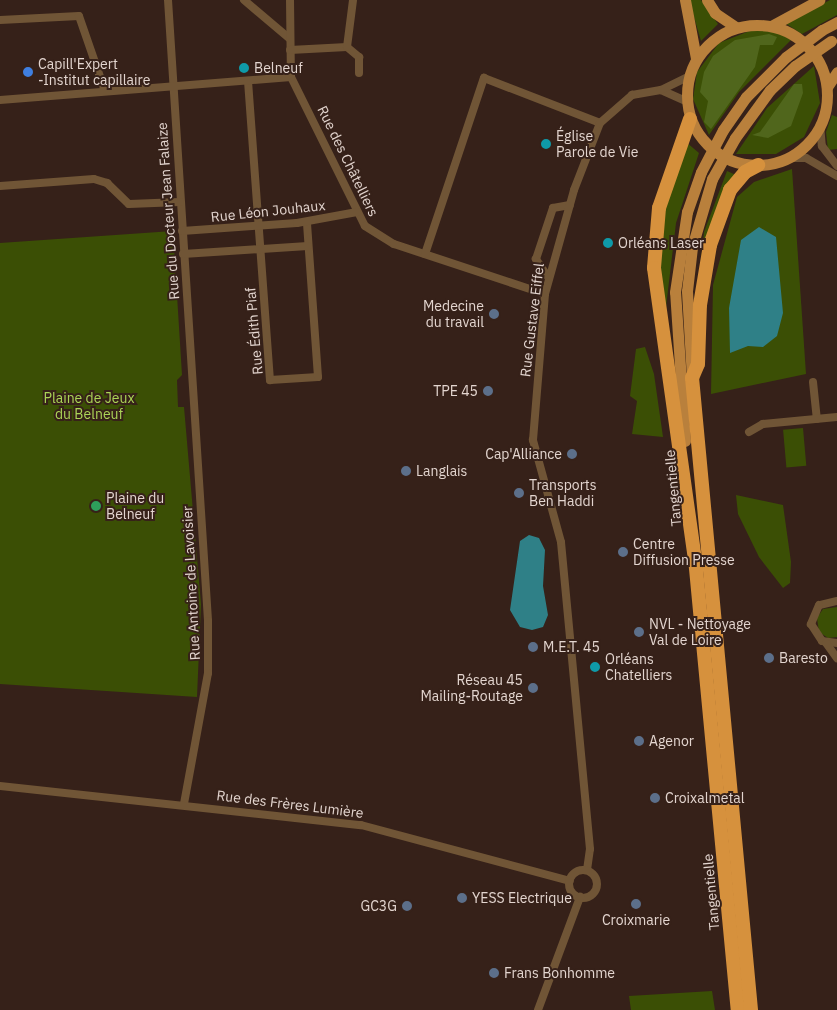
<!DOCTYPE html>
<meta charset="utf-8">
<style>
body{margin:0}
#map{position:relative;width:837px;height:1010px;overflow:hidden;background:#362119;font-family:"IBM Plex Sans",sans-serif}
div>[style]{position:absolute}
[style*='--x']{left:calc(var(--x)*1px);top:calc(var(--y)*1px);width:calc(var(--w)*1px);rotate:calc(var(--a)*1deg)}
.green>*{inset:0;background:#3b4f05;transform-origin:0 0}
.forest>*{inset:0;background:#50661c}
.water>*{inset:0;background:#2f8087}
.street>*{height:8px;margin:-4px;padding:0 4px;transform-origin:4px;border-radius:4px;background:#705536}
.street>.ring{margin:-4px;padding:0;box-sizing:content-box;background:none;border:8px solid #705536;border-radius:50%}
.primary>*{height:11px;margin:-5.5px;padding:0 5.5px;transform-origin:5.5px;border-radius:5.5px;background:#b9803c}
.primary>.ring{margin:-5.5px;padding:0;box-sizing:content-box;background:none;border:11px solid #b9803c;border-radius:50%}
.highway>*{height:14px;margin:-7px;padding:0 7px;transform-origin:7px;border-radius:7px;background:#d6913d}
.primary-bridge>*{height:11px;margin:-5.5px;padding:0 5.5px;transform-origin:5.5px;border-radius:5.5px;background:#b9803c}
.dots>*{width:14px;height:14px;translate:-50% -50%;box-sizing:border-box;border:2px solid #362119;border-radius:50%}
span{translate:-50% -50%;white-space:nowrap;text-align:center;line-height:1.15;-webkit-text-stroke:4px #362119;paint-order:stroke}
.poi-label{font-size:14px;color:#e3d5cf}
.left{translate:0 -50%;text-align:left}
.right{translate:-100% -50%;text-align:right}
.street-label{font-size:14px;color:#e3d5cf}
.park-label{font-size:14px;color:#abd457}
</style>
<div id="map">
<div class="green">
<div style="clip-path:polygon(689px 0,701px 0,718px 24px,701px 41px)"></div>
<div style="clip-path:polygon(830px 0,837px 0,837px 15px,802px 34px,785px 23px)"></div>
<div style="clip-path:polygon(752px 30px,777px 32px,791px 40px,739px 92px,709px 135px,693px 99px,697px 72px,719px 43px)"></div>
<div style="clip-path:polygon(814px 66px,820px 103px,804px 137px,776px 154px,736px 154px,767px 108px)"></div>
<div style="clip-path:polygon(832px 115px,837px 117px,837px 149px,828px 150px,826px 132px)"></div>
<div style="clip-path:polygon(686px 142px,699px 153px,676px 223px,666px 307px,661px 297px,659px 230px)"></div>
<div style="clip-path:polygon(792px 169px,806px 374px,711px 394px,713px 285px,737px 197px,754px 182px)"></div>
<div style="clip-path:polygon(727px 171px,736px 175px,696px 310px,704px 232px)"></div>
<div style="clip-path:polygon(173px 231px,182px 375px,177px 380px,178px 407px,184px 407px,201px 604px,197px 697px,0 684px,0 243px)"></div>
<div style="clip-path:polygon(645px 347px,654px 374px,663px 437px,632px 434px,637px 401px,630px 396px,636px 349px)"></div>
<div style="left:803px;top:428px;width:38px;height:20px;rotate:85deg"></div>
<div style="clip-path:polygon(736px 495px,783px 505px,791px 562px,790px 583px,783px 588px,759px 557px,738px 514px)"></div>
<div style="clip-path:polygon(837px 607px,837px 637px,828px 638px,819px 632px,817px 618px,823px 609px)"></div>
<div style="clip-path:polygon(712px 991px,715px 1010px,631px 1010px,629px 996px)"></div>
</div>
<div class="forest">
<div style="clip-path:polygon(769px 34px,777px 37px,773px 45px,760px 45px,755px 67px,711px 129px,704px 122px,708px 101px,700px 92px,704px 72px,713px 56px,735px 40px)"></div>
<div style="clip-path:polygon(794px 84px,802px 84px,803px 93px,791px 126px,768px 138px,752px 135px,760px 132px)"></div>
</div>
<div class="water">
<div style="clip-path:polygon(759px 227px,776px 237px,783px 313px,777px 336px,763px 347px,748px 346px,730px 353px,729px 308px,741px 240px)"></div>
<div style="clip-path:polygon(529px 535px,539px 538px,545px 550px,543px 586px,548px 615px,543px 627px,532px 630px,520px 627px,510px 610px,520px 541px)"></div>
</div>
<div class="street">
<div style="--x:168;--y:0;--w:622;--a:86.31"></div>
<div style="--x:208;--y:621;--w:52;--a:90"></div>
<div style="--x:208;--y:673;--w:133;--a:100.4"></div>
<div style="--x:244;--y:0;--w:60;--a:40.3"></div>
<div style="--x:290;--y:0;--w:77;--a:89.3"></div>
<div style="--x:291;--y:77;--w:166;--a:63.6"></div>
<div style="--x:365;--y:226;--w:34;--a:32"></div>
<div style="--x:394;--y:244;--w:159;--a:18.3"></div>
<div style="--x:0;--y:20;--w:79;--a:-2.9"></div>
<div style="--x:79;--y:16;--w:79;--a:70.9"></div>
<div style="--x:347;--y:47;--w:16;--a:40"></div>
<div style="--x:359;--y:57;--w:16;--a:90"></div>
<div style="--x:290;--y:50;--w:57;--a:-3"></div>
<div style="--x:347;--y:47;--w:47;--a:-82.7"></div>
<div style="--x:248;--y:81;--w:300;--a:85.8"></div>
<div style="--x:270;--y:380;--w:48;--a:-3.6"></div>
<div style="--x:318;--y:377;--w:155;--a:-94.1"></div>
<div style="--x:661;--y:90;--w:27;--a:24"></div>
<div style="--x:0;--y:100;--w:292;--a:-4.5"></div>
<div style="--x:820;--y:125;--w:21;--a:85"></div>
<div style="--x:822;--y:146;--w:25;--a:53"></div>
<div style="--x:788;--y:158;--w:18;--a:0"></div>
<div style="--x:806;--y:158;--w:36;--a:30"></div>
<div style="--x:0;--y:186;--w:94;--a:-4.3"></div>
<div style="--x:94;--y:179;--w:14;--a:17"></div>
<div style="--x:107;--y:183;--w:30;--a:44"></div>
<div style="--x:129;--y:204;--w:51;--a:-2.2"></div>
<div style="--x:182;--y:231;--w:115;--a:-4"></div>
<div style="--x:297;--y:223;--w:61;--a:-10.4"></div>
<div style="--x:183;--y:254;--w:125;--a:-3.7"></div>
<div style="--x:425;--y:254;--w:186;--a:-71.5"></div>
<div style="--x:484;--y:78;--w:124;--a:21.2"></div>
<div style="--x:548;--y:277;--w:22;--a:-124"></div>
<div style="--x:536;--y:259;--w:54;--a:-71.6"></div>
<div style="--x:553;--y:208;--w:17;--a:-10"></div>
<div style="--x:813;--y:382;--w:37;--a:84"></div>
<div style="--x:749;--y:432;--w:16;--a:-30"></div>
<div style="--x:763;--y:424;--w:74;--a:-5.4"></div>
<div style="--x:837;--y:601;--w:18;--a:167"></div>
<div style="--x:819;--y:605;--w:21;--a:113"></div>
<div style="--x:811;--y:624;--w:20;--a:57"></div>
<div style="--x:822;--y:641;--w:15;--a:8"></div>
<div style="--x:826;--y:643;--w:19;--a:54"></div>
<div style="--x:0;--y:786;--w:363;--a:6.2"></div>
<div style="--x:361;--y:825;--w:216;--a:15"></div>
<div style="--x:587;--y:870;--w:21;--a:-82"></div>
<div style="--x:590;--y:849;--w:308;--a:-95.4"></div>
<div style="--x:561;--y:542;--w:106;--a:-105.4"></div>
<div style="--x:533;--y:440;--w:146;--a:-85.3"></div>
<div style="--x:545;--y:294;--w:108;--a:-74.4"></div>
<div style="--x:574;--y:190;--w:72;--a:-68.8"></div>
<div style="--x:600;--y:123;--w:43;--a:-41.2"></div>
<div style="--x:632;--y:95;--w:29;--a:-10"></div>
<div style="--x:661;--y:90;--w:30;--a:-26"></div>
<div class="ring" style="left:569px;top:870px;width:20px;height:20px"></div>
<div style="--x:538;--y:1010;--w:121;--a:-69.6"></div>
</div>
<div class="primary">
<div style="--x:685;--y:0;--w:59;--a:79.3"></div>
<div style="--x:707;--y:0;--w:15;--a:58"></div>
<div style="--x:715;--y:13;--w:25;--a:34"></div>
<div class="ring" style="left:687px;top:25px;width:129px;height:129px"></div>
<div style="--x:771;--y:26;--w:55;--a:-28.4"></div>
<div style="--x:822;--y:30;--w:17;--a:-28"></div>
<div style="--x:827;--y:87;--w:18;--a:-56"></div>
<div style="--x:723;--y:130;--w:40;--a:-55.1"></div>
<div style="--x:746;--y:97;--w:57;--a:-45"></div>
<div style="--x:735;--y:138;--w:59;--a:-53.9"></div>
<div style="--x:770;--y:90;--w:35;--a:-44"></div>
<div style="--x:692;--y:378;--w:87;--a:-93.3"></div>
<div style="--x:687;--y:291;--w:44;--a:-83.5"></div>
<div style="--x:692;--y:247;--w:71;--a:-73.6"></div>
<div style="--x:685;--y:441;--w:149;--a:-93.8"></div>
<div style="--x:675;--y:292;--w:81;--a:-81.5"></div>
<div style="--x:687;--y:212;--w:42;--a:-70.7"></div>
</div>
<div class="highway">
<div style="--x:690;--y:119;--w:94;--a:109.2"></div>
<div style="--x:659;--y:208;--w:60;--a:94.8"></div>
<div style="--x:654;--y:268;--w:293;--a:82"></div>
<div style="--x:695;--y:558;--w:454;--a:84.6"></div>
<div style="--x:751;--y:1010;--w:635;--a:-95.33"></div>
<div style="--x:692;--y:378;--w:15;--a:-67"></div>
<div style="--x:698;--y:364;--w:59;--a:-88.1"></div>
<div style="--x:700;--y:305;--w:61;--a:-80.5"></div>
<div style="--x:710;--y:245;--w:59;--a:-70"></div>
<div style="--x:730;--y:190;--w:23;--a:-50"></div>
<div style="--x:745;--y:172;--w:15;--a:-28"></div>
</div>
<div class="primary-bridge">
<div style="--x:786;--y:57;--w:45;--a:-36.9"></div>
<div style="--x:795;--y:66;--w:44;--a:-34.8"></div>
<div style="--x:701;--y:172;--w:47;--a:-62.4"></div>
<div style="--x:712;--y:179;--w:47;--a:-60.7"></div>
</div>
<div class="dots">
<div style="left:244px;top:68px;background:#0f9aa8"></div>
<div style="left:28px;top:72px;background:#3f7fe0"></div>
<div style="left:546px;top:144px;background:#0f9aa8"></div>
<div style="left:608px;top:243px;background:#0f9aa8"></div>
<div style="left:494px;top:314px;background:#5c6f8a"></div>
<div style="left:488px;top:391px;background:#5c6f8a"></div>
<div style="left:572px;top:454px;background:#5c6f8a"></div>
<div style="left:406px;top:471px;background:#5c6f8a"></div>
<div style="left:519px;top:493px;background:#5c6f8a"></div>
<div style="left:96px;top:506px;background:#2e9e5b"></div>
<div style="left:623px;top:552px;background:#5c6f8a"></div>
<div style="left:639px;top:632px;background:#5c6f8a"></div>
<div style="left:533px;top:647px;background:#5c6f8a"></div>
<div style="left:769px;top:658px;background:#5c6f8a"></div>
<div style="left:595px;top:667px;background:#0f9aa8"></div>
<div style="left:533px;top:688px;background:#5c6f8a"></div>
<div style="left:639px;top:741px;background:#5c6f8a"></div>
<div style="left:655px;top:798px;background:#5c6f8a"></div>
<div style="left:462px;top:898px;background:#5c6f8a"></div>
<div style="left:636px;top:904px;background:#5c6f8a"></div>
<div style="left:407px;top:906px;background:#5c6f8a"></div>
<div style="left:494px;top:973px;background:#5c6f8a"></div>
</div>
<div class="poi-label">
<span class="left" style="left:38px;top:72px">Capill'Expert<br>-Institut capillaire</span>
<span class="left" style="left:254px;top:68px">Belneuf</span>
<span class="left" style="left:556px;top:144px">Église<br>Parole de Vie</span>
<span class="left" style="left:618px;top:243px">Orléans Laser</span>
<span class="right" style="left:484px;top:314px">Medecine<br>du travail</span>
<span class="right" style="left:478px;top:391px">TPE 45</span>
<span class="right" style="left:562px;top:454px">Cap'Alliance</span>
<span class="left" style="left:416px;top:471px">Langlais</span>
<span class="left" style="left:529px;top:493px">Transports<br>Ben Haddi</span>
<span class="left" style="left:106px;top:506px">Plaine du<br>Belneuf</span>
<span class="left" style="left:633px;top:552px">Centre<br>Diffusion Presse</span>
<span class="left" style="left:649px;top:632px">NVL - Nettoyage<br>Val de Loire</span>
<span class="left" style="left:543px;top:647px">M.E.T. 45</span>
<span class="left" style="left:779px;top:658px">Baresto</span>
<span class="left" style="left:605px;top:667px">Orléans<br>Chatelliers</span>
<span class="right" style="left:523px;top:688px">Réseau 45<br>Mailing-Routage</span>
<span class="left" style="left:649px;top:741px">Agenor</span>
<span class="left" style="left:665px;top:798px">Croixalmetal</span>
<span class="left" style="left:472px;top:898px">YESS Electrique</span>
<span class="right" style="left:397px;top:906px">GC3G</span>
<span style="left:636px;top:920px">Croixmarie</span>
<span class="left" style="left:504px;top:973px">Frans Bonhomme</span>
</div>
<div class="street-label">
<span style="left:348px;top:161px;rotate:64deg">Rue des Châtelliers</span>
<span style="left:168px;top:211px;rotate:-94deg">Rue du Docteur Jean Falaize</span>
<span style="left:268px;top:211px;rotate:-6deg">Rue Léon Jouhaux</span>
<span style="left:532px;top:320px;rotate:-83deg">Rue Gustave Eiffel</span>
<span style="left:254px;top:331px;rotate:-95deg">Rue Édith Piaf</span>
<span style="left:673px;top:488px;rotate:-95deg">Tangentielle</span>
<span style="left:191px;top:583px;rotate:-93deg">Rue Antoine de Lavoisier</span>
<span style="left:290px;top:804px;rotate:7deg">Rue des Frères Lumière</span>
<span style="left:711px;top:892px;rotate:-95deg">Tangentielle</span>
</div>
<div class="park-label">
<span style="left:89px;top:406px">Plaine de Jeux<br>du Belneuf</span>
</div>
</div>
